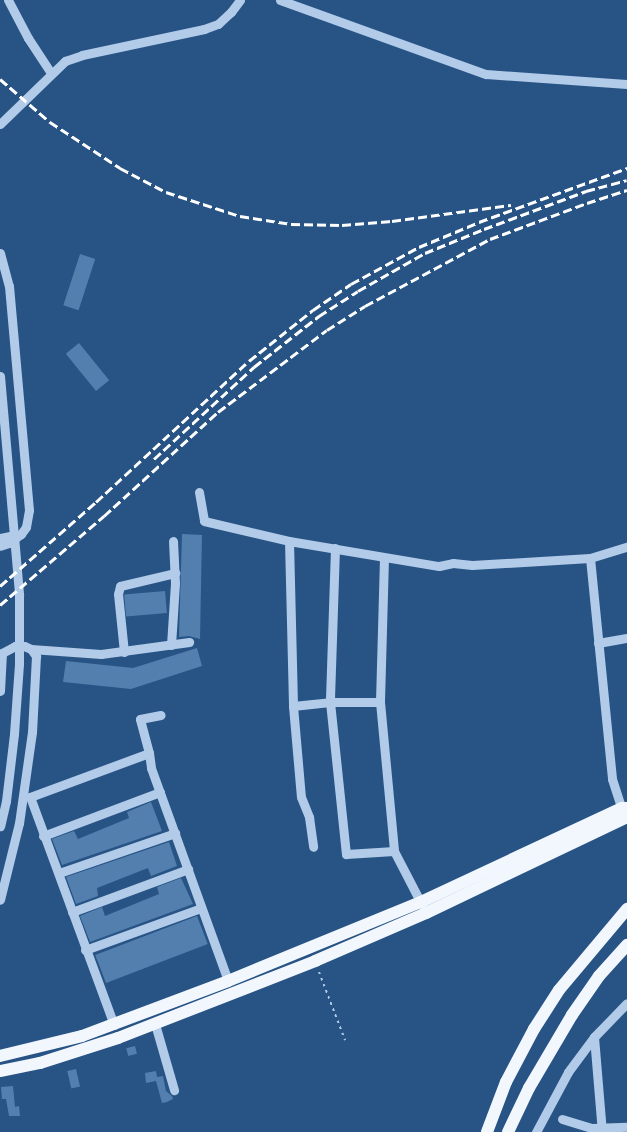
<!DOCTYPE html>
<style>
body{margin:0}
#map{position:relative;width:627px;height:1132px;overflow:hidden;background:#275385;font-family:"IBM Plex Sans",sans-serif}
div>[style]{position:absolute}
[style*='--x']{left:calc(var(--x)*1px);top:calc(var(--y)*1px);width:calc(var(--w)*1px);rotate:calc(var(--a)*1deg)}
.building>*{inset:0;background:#537fae;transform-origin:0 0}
.path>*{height:2px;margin-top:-1px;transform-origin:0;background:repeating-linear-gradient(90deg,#b1cbe8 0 2.5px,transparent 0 6.5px)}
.minor>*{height:9px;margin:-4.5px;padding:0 4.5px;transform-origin:4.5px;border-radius:4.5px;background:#b1cbe8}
.major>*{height:12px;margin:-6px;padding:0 6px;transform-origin:6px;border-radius:6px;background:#f2f7fe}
.rail>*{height:3px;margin-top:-1.5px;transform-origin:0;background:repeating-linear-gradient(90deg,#fff 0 9px,transparent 0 13px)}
span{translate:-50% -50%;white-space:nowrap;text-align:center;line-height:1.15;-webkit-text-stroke:4px #275385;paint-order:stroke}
</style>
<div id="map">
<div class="building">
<div style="left:80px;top:254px;width:16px;height:54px;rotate:18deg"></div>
<div style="left:79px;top:343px;width:48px;height:17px;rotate:51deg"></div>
<div style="clip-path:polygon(182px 534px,202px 535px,200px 639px,189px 636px,179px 637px)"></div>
<div style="left:165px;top:591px;width:22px;height:41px;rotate:85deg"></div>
<div style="clip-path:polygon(197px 648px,202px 666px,131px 689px,63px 682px,66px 661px,133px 668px)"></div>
<div style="clip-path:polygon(151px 802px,162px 831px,62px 865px,52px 839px,74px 831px,78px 839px,129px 818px,127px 812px)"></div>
<div style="clip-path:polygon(169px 842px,177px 866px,151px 876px,148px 868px,97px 888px,98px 896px,76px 904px,66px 877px)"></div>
<div style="clip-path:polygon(181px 878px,193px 904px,90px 942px,80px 916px,102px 907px,105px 916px,159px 894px,157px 887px)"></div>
<div style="left:197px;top:916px;width:30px;height:109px;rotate:69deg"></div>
<div style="left:135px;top:1046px;width:8px;height:9px;rotate:76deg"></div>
<div style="left:76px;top:1069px;width:18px;height:9px;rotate:77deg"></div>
<div style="clip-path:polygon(156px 1071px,157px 1077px,163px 1076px,166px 1091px,172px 1096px,173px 1099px,167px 1102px,162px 1103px,156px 1081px,146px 1083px,145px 1073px)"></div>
<div style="clip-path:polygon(13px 1086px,15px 1107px,19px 1106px,20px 1116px,9px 1116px,6px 1099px,2px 1099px,1px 1087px)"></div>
</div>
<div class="path">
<div style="--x:319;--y:972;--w:73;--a:69.1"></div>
</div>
<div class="minor">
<div style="--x:8;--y:0;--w:43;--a:62.2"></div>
<div style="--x:28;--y:38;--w:42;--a:56.7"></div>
<div style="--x:280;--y:0;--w:219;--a:19.8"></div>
<div style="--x:486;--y:74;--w:141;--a:4.1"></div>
<div style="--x:0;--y:124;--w:91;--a:-44.1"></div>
<div style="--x:65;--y:61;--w:18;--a:-19"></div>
<div style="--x:82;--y:55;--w:125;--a:-12"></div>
<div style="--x:204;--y:29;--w:15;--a:-20"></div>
<div style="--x:218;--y:24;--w:18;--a:-43"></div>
<div style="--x:231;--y:12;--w:15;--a:-53"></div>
<div style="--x:0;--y:253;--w:34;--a:75"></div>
<div style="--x:9;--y:286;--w:225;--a:84.9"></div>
<div style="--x:29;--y:510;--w:17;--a:100"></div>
<div style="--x:26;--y:527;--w:9;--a:126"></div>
<div style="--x:21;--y:534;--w:15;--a:143"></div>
<div style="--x:9;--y:543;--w:9;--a:162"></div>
<div style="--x:0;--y:376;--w:220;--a:85"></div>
<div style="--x:19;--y:595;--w:69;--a:90"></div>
<div style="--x:19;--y:664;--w:70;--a:94.1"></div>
<div style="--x:14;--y:734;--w:67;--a:96.8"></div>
<div style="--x:6;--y:801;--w:26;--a:103"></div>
<div style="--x:199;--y:492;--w:29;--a:80"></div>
<div style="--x:204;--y:521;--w:87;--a:13.2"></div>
<div style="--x:289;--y:541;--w:152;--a:9.5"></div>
<div style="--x:439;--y:566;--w:14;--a:-12"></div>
<div style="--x:453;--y:563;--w:19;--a:6"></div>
<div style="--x:472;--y:565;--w:118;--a:-3.4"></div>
<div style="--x:590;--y:558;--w:39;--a:-17"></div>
<div style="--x:0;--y:538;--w:14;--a:-12"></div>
<div style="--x:289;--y:541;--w:165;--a:88.6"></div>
<div style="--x:293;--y:706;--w:91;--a:85"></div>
<div style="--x:301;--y:797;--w:22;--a:68"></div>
<div style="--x:309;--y:817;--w:30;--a:82"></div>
<div style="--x:335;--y:548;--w:154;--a:91.9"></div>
<div style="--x:330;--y:702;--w:153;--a:84"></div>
<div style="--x:346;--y:854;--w:48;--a:-3.6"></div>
<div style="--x:384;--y:558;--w:144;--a:91.6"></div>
<div style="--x:380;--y:702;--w:150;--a:84.6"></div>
<div style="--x:394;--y:851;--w:61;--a:62.6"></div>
<div style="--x:590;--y:558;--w:222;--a:84.3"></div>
<div style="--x:612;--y:779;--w:35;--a:72"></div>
<div style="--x:598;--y:643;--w:29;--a:-10"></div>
<div style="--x:171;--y:645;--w:62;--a:-86.3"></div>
<div style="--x:175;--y:583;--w:42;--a:-92.7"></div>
<div style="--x:31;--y:649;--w:70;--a:4.1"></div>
<div style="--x:101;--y:654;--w:89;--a:-7.8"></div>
<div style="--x:124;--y:652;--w:58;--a:-95.9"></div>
<div style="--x:118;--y:594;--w:8;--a:-76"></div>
<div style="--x:120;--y:586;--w:57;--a:-13.3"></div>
<div style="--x:0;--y:691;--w:38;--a:-87"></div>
<div style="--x:2;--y:653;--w:15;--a:-28"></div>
<div style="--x:15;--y:646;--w:9;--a:0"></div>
<div style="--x:24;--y:646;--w:8;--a:23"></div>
<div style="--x:31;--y:649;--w:9;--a:54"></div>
<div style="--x:36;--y:656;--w:76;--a:93"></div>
<div style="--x:32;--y:732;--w:92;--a:98.1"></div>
<div style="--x:19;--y:823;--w:79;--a:103.9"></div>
<div style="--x:293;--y:706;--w:37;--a:-6"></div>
<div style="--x:330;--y:702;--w:50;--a:0"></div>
<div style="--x:149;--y:753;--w:35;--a:-105"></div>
<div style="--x:140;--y:719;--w:21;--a:-11"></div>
<div style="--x:43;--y:836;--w:125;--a:-20.6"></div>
<div style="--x:59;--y:873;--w:123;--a:-19"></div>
<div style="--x:72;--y:912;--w:124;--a:-20.3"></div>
<div style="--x:85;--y:950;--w:123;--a:-19.9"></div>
<div style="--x:155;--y:1024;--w:69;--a:73.9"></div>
<div style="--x:114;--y:1025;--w:243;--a:-110.2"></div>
<div style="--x:30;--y:797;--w:127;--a:-20.3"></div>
<div style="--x:149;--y:753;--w:15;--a:82"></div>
<div style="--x:151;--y:768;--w:226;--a:70.1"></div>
<div style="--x:594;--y:1037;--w:95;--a:85.2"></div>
<div style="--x:562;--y:1119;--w:31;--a:17"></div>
<div style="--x:592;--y:1128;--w:35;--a:-2"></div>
<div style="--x:536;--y:1132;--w:68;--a:-61.9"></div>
<div style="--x:568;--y:1072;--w:44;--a:-53.4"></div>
<div style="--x:594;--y:1037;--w:47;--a:-45.9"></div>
</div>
<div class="major">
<div style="--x:0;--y:1056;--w:84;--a:-13.7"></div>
<div style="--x:82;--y:1036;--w:156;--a:-20.6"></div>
<div style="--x:228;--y:981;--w:209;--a:-22.3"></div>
<div style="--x:421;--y:902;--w:222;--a:-25.1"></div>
<div style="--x:622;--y:808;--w:5;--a:0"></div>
<div style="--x:0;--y:1071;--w:41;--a:-11.3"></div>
<div style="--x:40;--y:1063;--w:82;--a:-17.8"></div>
<div style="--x:118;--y:1038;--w:212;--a:-21.3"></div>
<div style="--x:315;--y:961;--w:121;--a:-23.4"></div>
<div style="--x:426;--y:913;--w:223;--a:-25.5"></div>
<div style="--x:487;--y:1132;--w:53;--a:-69.2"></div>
<div style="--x:506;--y:1082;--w:60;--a:-62.2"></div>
<div style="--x:534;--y:1029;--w:46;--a:-57.3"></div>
<div style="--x:559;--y:990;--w:106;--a:-50"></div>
<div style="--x:508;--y:1132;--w:49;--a:-64.5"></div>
<div style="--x:529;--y:1088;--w:85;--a:-59.5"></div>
<div style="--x:572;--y:1015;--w:47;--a:-55.3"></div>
<div style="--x:599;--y:976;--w:42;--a:-47.9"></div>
</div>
<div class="rail">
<div style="--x:0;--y:79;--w:66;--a:40.7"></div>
<div style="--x:50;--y:122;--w:84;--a:33.3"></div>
<div style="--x:120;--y:168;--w:52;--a:27.6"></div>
<div style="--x:166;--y:192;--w:78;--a:18"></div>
<div style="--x:240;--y:216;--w:52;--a:8.9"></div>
<div style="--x:291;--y:224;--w:51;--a:1.1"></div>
<div style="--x:342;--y:225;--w:50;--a:-4.6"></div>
<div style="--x:392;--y:221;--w:120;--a:-7.7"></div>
<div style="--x:154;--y:459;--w:136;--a:-42.6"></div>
<div style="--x:254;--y:367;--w:83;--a:-38.1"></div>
<div style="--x:319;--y:316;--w:46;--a:-32.7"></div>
<div style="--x:358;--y:291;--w:77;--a:-29.6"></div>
<div style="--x:425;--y:253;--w:64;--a:-22.1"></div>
<div style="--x:484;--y:229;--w:109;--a:-20.4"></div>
<div style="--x:586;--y:191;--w:42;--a:-15"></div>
<div style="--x:0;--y:586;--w:128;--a:-41.2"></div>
<div style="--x:96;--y:502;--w:208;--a:-42.7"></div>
<div style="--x:249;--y:361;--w:82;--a:-38.6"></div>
<div style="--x:313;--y:310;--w:46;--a:-34.4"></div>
<div style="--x:351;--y:284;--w:77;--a:-28.6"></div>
<div style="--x:419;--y:247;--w:65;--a:-22.6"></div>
<div style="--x:479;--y:222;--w:158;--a:-20"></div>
<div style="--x:0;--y:605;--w:137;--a:-40.6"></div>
<div style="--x:104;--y:516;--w:154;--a:-42.4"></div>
<div style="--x:218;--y:412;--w:136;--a:-37"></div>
<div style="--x:327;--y:330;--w:45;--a:-32.3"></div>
<div style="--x:365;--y:306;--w:142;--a:-28.2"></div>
<div style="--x:490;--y:239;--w:103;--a:-20.4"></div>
<div style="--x:587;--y:203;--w:42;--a:-18"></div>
</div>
</div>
